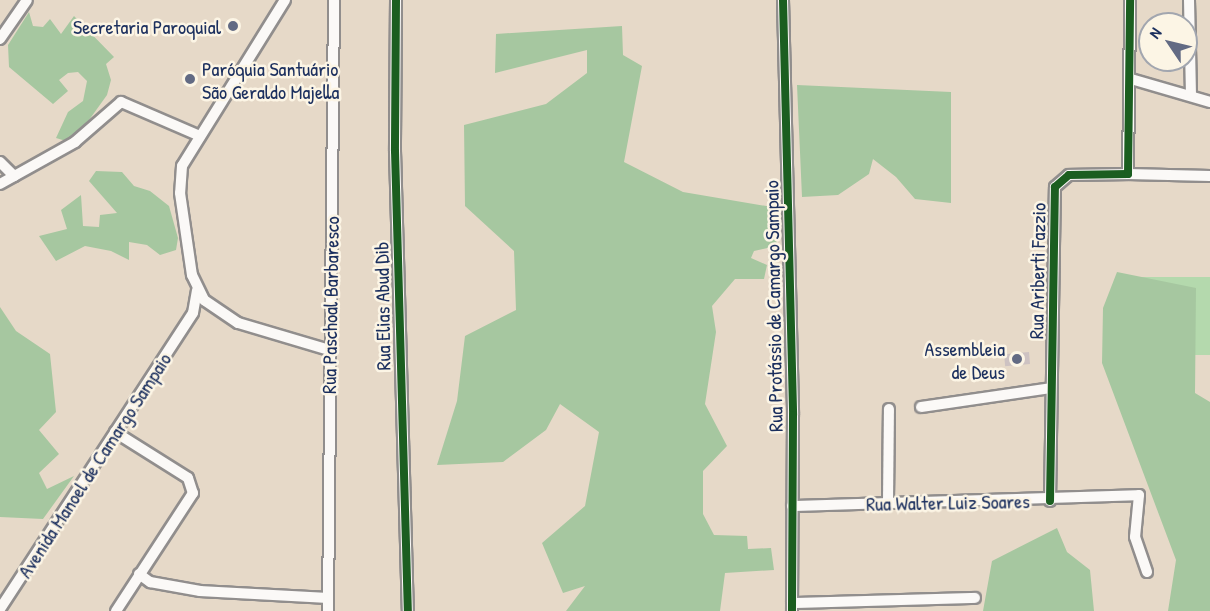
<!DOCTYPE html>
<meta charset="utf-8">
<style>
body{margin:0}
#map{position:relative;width:1210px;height:611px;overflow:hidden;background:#e6d9c8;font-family:"Patrick Hand",sans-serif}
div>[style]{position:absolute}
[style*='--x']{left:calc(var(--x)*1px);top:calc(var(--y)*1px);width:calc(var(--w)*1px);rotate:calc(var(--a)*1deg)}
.green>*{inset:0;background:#b4d9ad;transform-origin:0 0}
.forest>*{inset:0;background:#a6c7a0}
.building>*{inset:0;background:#cdc2c2;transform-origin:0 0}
.roads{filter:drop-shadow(2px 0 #918e8d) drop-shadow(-2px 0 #918e8d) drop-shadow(0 2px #918e8d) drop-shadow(0 -2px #918e8d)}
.minor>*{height:10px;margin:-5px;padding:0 5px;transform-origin:5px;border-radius:5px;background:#fbf9f7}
.cycleway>*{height:8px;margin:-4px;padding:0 4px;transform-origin:4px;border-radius:4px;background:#1b5e20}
.dots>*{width:16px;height:16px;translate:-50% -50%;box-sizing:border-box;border:3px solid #fcf5e5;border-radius:50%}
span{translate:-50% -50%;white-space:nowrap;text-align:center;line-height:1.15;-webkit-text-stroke:5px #fcf5e5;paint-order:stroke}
.poi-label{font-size:20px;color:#1b2f5e}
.right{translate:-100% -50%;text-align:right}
.left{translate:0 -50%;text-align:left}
.street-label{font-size:20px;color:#1b2f5e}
.north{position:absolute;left:1138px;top:12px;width:60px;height:60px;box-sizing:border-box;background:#fcf5e5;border:2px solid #a2a6af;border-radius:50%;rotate:305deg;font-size:16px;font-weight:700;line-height:24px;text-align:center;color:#1b2f5e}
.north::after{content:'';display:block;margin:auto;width:21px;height:27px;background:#626a83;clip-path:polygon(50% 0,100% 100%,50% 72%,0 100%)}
</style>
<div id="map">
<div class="green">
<div style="left:1140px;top:277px;width:70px;height:78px"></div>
</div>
<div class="forest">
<div style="clip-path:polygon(29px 12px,33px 26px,43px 27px,50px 19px,61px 34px,74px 16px,114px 57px,106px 64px,111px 80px,107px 95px,84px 127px,66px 141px,56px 138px,68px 112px,83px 101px,87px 81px,78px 72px,68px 73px,59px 80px,68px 91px,53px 104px,9px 67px,8px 45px)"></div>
<div style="clip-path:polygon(622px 26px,623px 55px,642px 66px,624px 162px,683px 192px,772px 207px,780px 224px,776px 246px,754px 251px,751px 258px,767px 265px,764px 279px,735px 279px,712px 306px,716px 332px,705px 404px,727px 446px,703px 471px,703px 514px,714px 535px,747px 536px,748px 549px,771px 548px,774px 570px,725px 573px,720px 611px,566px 611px,585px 586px,563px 593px,542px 543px,585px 506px,599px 432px,560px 404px,546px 430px,503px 462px,437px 465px,457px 401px,465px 336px,516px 310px,514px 251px,465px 206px,464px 125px,546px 104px,587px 73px,587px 50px,495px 73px,496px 34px)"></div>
<div style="clip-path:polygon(797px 85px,951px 92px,951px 203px,915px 199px,896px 177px,873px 159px,869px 174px,838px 195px,802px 197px)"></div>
<div style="clip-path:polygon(96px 171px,122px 172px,134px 186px,150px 191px,169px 206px,178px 238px,176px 250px,160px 255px,147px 245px,129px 242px,129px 260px,111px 251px,85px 246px,56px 261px,39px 236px,67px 229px,61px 210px,81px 195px,83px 226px,99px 227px,100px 215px,117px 213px,89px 181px)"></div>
<div style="clip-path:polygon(1117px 272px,1196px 288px,1195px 393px,1210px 402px,1210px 611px,1168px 611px,1176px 560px,1102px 363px,1103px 308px)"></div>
<div style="clip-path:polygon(0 307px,16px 331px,50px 354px,56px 412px,39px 430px,59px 454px,39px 473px,47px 489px,74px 476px,43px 519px,0 517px)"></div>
<div style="clip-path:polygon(1057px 528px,1067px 552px,1090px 570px,1094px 611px,983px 611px,992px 561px)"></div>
</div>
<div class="building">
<div style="left:1029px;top:352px;width:12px;height:25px;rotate:85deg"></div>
</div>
<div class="roads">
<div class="minor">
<div style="--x:285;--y:0;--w:195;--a:121.8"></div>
<div style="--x:182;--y:166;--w:27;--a:94"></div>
<div style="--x:180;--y:193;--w:83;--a:81.7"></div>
<div style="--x:192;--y:275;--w:28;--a:64"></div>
<div style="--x:204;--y:300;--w:41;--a:34.1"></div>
<div style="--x:238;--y:323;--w:95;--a:16.5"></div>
<div style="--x:396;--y:0;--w:151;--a:90.4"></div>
<div style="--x:395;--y:151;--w:460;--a:88.4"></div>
<div style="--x:783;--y:0;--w:415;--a:88.6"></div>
<div style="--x:793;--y:415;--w:196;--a:90.3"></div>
<div style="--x:1189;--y:0;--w:95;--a:88.8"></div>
<div style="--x:0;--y:39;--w:47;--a:-55.3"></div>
<div style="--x:1131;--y:79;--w:82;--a:16.2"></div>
<div style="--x:0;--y:162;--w:20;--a:45"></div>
<div style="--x:1128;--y:174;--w:82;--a:1.4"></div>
<div style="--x:0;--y:184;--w:86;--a:-29.2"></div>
<div style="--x:75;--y:142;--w:61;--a:-41"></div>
<div style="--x:121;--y:102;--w:86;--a:23.3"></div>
<div style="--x:921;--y:407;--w:131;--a:-8.3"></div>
<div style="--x:115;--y:432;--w:86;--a:32.2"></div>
<div style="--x:188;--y:478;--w:16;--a:72"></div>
<div style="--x:193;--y:493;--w:141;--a:123.1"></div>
<div style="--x:888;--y:501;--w:92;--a:-89.4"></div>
<div style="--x:1050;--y:501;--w:314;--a:-89.1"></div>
<div style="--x:1055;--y:187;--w:18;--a:-41"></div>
<div style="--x:1069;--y:175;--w:59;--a:-1"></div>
<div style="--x:1128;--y:174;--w:174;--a:-89.3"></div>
<div style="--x:792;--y:506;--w:347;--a:-1.8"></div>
<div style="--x:1139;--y:495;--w:42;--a:95.4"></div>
<div style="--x:1135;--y:537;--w:37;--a:71"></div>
<div style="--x:139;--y:574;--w:14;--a:36"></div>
<div style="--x:150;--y:582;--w:51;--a:10.2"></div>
<div style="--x:200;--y:591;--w:128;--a:3.1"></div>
<div style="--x:792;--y:603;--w:183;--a:-1.6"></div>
<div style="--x:0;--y:609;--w:353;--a:-56.9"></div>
<div style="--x:193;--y:313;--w:23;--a:-80"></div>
<div style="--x:328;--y:611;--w:611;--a:-89.44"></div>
</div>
</div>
<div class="cycleway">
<div style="--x:396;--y:0;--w:151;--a:90.4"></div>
<div style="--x:395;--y:151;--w:460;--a:88.4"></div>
<div style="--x:783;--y:0;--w:415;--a:88.6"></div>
<div style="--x:793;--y:415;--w:196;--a:90.3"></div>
<div style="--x:1050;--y:501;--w:314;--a:-89.1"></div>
<div style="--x:1055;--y:187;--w:18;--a:-41"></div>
<div style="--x:1069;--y:175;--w:59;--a:-1"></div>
<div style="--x:1128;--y:174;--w:174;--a:-89.3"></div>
</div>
<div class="dots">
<div style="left:233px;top:26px;background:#626a83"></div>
<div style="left:190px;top:79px;background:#626a83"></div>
<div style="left:1017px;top:359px;background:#626a83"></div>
</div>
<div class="poi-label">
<span class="right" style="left:221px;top:26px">Secretaria Paroquial</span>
<span class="left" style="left:202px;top:80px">Paróquia Santuário<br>São Geraldo Majella</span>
<span class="right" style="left:1005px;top:360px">Assembleia<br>de Deus</span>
</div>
<div class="street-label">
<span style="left:1037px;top:271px;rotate:-89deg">Rua Ariberti Fazzio</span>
<span style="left:330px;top:305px;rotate:-89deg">Rua Paschoal Barbaresco</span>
<span style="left:382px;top:306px;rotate:-91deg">Rua Elias Abud Dib</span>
<span style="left:773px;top:306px;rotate:-91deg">Rua Protássio de Camargo Sampaio</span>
<span style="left:94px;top:465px;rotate:-57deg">Avenida Manoel de Camargo Sampaio</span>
<span style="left:948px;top:502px;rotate:-1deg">Rua Walter Luiz Soares</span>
</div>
<div class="north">N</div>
</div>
